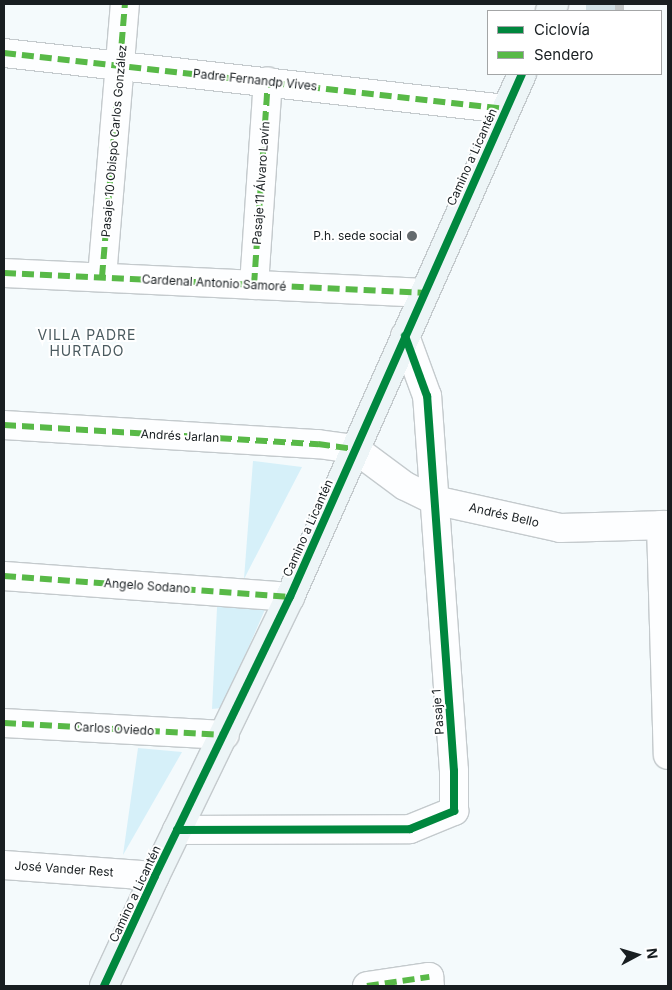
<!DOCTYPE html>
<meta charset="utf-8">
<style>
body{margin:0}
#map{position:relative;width:672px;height:990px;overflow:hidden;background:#f4fafc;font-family:Inter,sans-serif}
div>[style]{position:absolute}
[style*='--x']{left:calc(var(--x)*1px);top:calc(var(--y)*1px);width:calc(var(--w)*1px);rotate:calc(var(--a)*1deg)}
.green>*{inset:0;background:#d6f0f9}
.shadow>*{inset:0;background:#0003;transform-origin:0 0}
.building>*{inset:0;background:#d2e1e7;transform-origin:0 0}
.roads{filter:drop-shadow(1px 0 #c4cacd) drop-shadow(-1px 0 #c4cacd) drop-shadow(0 1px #c4cacd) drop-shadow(0 -1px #c4cacd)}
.street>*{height:28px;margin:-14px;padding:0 14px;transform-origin:14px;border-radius:14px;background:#fdfeff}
.secondary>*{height:28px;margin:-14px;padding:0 14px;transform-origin:14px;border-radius:14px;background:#edf5f7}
.quiet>*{height:6px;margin-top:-3px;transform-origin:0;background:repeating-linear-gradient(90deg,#58b947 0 12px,transparent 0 18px)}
.cycleway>*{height:8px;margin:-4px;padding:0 4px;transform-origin:4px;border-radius:4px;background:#00873e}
.dots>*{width:14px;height:14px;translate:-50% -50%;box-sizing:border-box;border:2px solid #fff;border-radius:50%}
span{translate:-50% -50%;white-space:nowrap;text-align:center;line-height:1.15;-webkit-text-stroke:4px #fff;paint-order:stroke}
.street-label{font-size:12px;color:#181e21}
.poi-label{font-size:12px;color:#181e21}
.right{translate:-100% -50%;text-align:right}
.neighbourhood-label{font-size:14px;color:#4b5b60;letter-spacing:1px}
.frame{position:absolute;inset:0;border:5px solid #181e21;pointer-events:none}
.legend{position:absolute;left:487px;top:10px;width:175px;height:65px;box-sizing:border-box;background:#fff;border:1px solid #a3a5a6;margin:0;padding:6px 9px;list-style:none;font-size:15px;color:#181e21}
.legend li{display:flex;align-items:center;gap:10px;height:25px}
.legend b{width:25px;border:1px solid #a3a5a6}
.north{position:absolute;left:612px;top:930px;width:50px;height:50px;-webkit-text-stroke:4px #fff;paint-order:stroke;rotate:84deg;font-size:14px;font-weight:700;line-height:20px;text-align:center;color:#181e21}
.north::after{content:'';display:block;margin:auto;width:18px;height:22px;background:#181e21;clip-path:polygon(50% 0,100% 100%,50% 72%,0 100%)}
</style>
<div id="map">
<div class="green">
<div style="clip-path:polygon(253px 461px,302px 467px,244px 579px)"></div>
<div style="clip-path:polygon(218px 588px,274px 589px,222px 708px,212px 709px)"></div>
<div style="clip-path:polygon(138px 748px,182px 752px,123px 855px)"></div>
</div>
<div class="shadow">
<div style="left:588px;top:4px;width:36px;height:8px"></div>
</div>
<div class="building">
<div style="left:586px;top:4px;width:29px;height:8px"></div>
</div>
<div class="roads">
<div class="street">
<div style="--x:4;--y:53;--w:505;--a:6.37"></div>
<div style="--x:4;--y:273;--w:419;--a:2.7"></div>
<div style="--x:102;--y:277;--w:274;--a:-85.2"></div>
<div style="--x:254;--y:285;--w:204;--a:-86.1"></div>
<div style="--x:4;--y:425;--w:315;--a:3.5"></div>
<div style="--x:318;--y:444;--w:37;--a:8"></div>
<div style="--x:355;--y:449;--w:62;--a:36.5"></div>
<div style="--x:405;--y:486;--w:32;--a:26"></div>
<div style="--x:434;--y:500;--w:129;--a:12.5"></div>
<div style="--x:560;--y:528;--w:108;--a:-1.6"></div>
<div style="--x:661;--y:525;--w:230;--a:88.3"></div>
<div style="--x:4;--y:576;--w:287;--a:4.2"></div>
<div style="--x:4;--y:723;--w:221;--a:3.1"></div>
<div style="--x:177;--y:830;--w:233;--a:-0.2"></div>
<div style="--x:410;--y:829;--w:48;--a:-22.2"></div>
<div style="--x:454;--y:811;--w:40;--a:-90"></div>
<div style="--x:454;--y:771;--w:376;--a:-94.1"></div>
<div style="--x:427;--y:396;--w:64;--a:-110.1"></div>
<div style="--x:4;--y:865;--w:151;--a:4.2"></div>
<div style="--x:367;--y:986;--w:63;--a:-8.3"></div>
<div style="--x:429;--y:977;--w:9;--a:84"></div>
</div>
<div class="secondary">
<div style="--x:550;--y:11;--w:8;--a:-60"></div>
<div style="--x:104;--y:986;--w:121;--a:-65.1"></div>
<div style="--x:155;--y:876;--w:310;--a:-64.2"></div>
<div style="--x:290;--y:597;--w:572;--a:-66.08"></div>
</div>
</div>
<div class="quiet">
<div style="--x:4;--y:53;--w:505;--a:6.37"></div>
<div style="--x:4;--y:273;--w:419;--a:2.7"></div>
<div style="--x:102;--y:277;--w:274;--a:-85.2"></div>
<div style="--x:254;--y:285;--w:204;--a:-86.1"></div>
<div style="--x:4;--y:425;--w:315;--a:3.5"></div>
<div style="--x:318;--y:444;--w:37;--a:8"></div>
<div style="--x:4;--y:576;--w:287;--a:4.2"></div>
<div style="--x:4;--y:723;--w:221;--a:3.1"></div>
<div style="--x:367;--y:986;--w:63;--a:-8.3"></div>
</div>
<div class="cycleway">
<div style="--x:177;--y:830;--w:233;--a:-0.2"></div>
<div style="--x:410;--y:829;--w:48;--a:-22.2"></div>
<div style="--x:454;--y:811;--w:40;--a:-90"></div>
<div style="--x:454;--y:771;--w:376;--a:-94.1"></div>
<div style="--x:427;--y:396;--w:64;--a:-110.1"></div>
<div style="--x:104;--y:986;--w:121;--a:-65.1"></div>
<div style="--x:155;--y:876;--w:310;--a:-64.2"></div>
<div style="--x:290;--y:597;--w:572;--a:-66.08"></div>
</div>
<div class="dots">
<div style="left:412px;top:236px;background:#656b6e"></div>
</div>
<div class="street-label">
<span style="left:255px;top:80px;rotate:6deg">Padre Fernandp Vives</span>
<span style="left:114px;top:141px;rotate:-85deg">Pasaje 10 Obispo Carlos González</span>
<span style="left:472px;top:157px;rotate:-66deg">Camino a Licantén</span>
<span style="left:261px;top:183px;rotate:-86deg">Pasaje 11 Álvaro Lavín</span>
<span style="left:214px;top:283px;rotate:3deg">Cardenal Antonio Samoré</span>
<span style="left:180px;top:436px;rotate:3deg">Andrés Jarlan</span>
<span style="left:504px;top:515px;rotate:13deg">Andrés Bello</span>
<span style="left:308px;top:528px;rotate:-66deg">Camino a Licantén</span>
<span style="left:147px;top:586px;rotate:4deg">Angelo Sodano</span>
<span style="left:438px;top:712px;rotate:-94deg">Pasaje 1</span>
<span style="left:114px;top:729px;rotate:3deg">Carlos Oviedo</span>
<span style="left:64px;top:869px;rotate:4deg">José Vander Rest</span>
<span style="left:135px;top:894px;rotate:-65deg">Camino a Licantén</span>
</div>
<div class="poi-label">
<span class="right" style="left:402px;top:236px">P.h. sede social</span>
</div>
<div class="neighbourhood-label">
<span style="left:87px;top:343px">VILLA PADRE<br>HURTADO</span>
</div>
<div class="frame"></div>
<ul class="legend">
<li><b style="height:6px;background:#00873e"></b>Ciclovía</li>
<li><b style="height:6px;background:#58b947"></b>Sendero</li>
</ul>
<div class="north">N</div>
</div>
